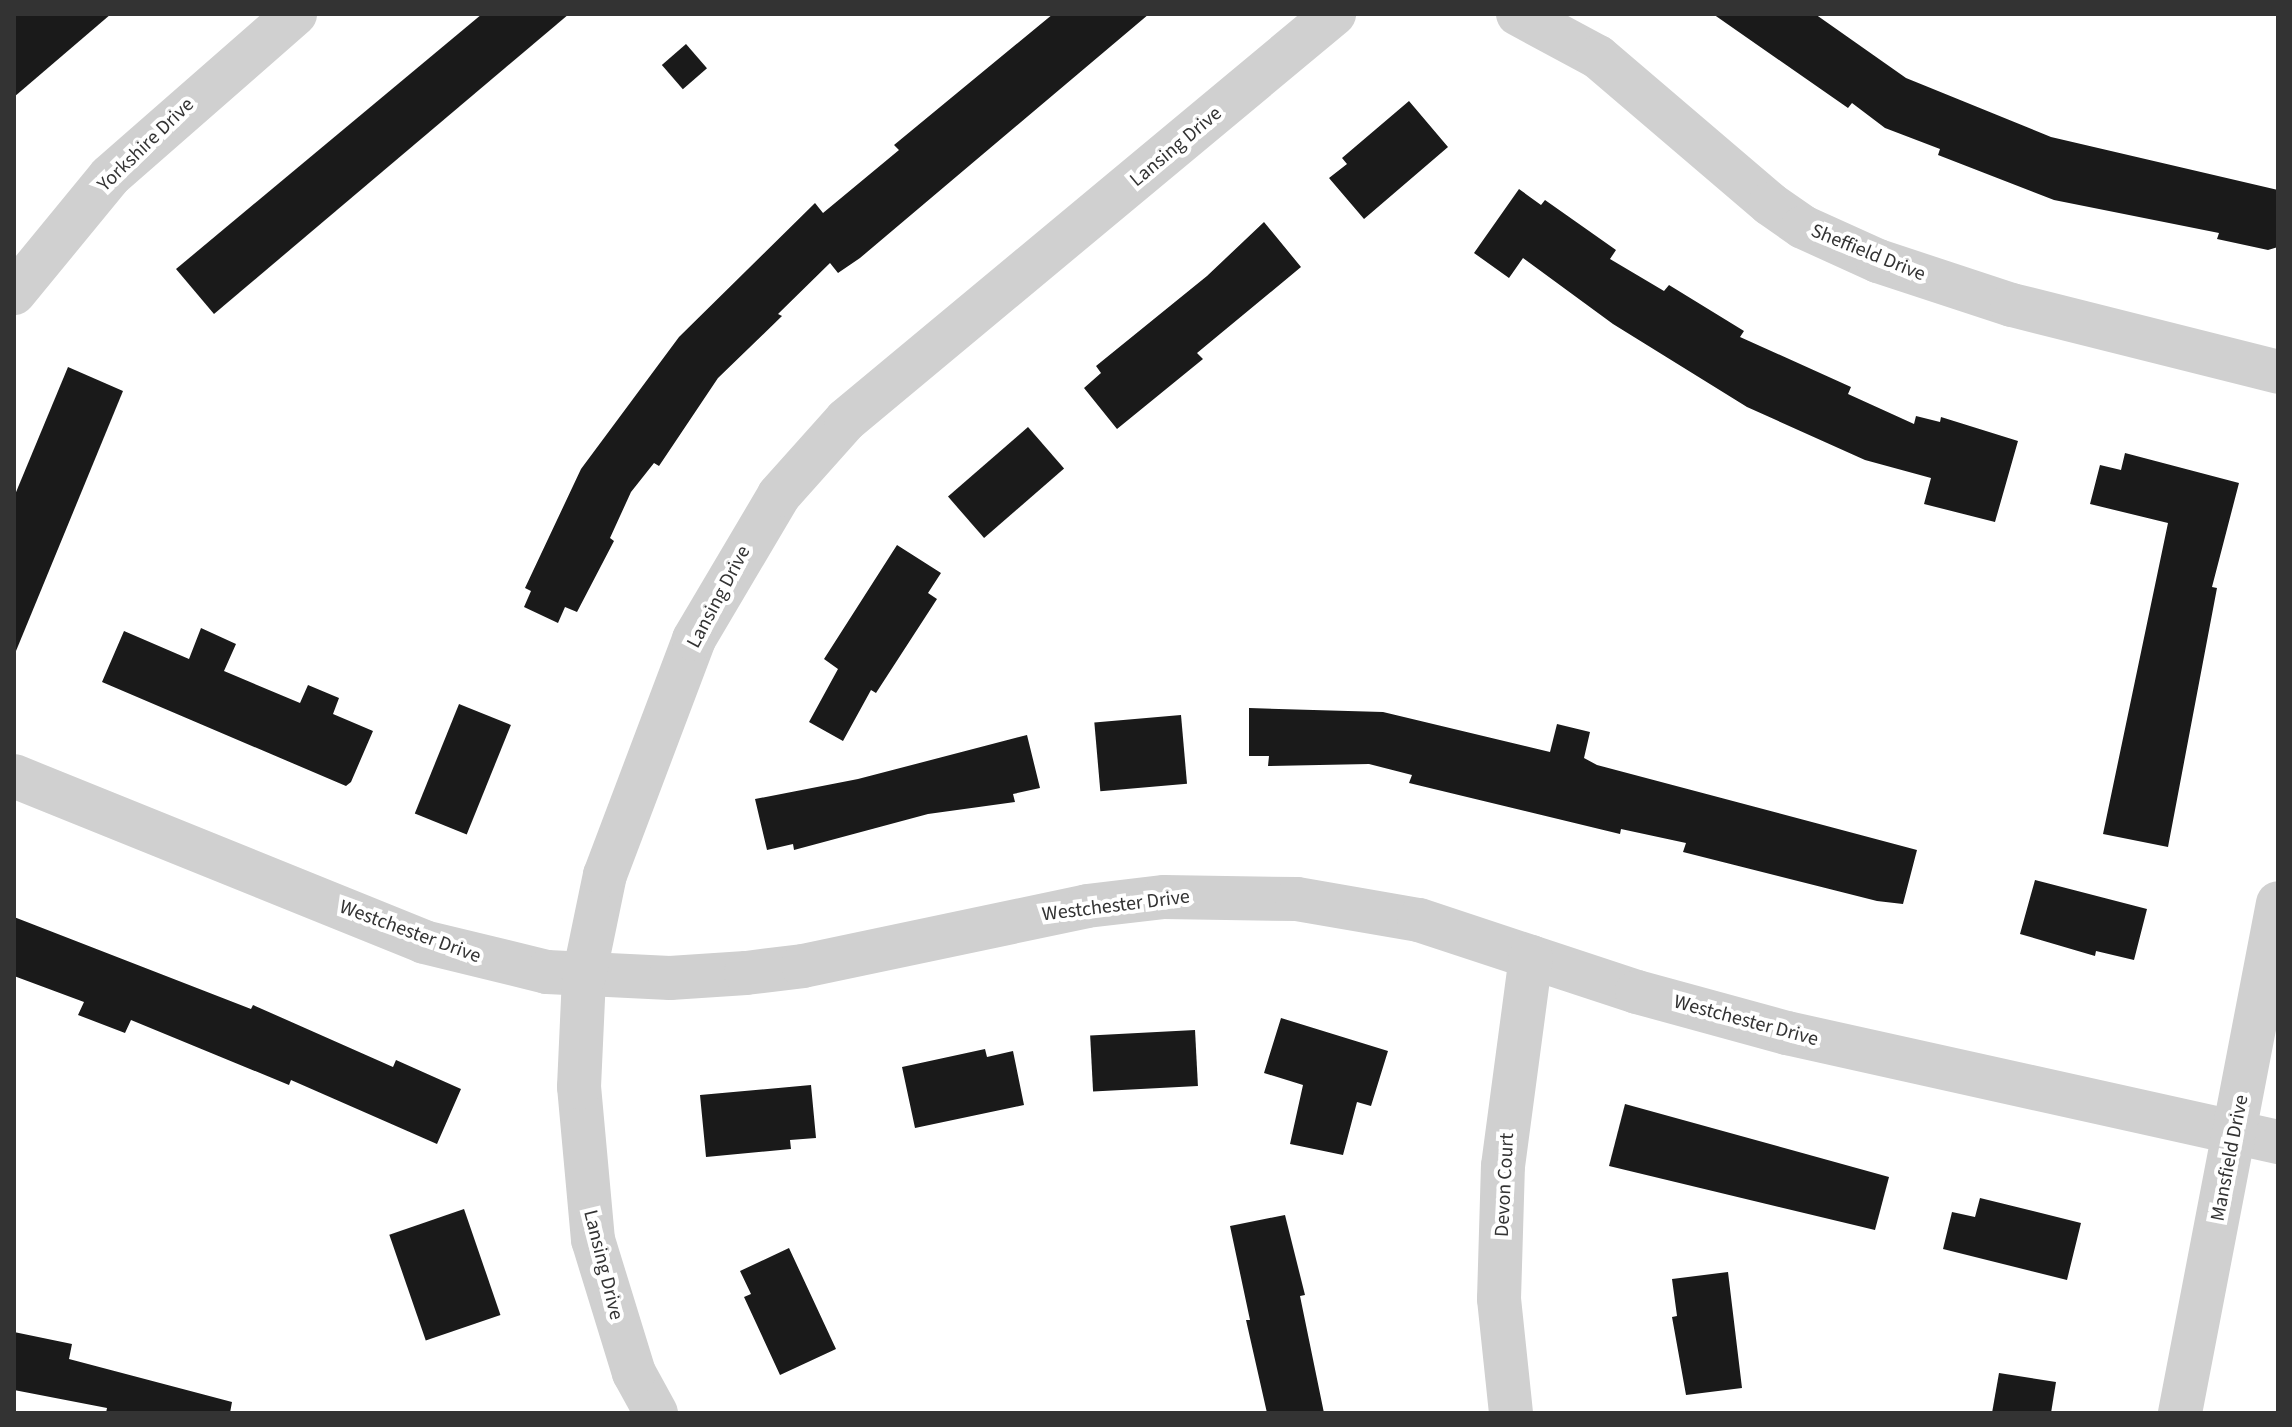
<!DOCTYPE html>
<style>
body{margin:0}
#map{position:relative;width:2292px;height:1427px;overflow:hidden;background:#fff;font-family:"Source Sans 3",sans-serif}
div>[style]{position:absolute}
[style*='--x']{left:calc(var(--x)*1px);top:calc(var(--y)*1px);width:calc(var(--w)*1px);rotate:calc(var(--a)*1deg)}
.building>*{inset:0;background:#1a1a1a;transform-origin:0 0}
.street>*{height:44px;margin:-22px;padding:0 22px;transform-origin:22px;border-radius:22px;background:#d0d0d0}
span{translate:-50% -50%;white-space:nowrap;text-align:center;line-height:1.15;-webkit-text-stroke:8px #fff;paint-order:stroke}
.street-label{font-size:20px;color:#333}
.frame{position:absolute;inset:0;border:16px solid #333;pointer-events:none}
</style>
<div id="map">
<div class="building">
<div style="clip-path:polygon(14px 14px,111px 14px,14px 97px)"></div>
<div style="clip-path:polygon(482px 14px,569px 14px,214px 314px,176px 269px)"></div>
<div style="clip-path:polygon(1053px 14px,1149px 14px,860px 258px,838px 273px,830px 263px,778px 314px,782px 316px,718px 378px,659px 466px,654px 463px,631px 492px,610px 538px,614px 541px,577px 612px,565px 607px,558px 623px,524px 607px,531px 591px,525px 588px,581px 469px,679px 337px,815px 203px,823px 213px,899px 150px,894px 145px)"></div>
<div style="clip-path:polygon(1713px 14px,1815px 14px,1906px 78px,2051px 137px,2278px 190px,2278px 247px,2268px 250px,2217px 239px,2219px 233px,2054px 200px,1938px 155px,1940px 149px,1885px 128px,1852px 103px,1848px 108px)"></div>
<div style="left:686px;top:44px;width:32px;height:32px;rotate:49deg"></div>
<div style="clip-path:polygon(1409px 101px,1448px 147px,1364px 219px,1329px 178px,1347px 164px,1342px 158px)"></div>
<div style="clip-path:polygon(1519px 189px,1541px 205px,1545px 200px,1616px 250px,1610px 259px,1664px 291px,1669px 285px,1744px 331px,1740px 337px,1851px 387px,1848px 394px,1914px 424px,1916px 416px,1940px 422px,1941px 417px,2018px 441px,1995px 522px,1924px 504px,1931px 478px,1865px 460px,1747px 407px,1613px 324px,1523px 258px,1509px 278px,1474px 253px)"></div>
<div style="clip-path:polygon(1264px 222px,1301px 267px,1197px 353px,1203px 359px,1117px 429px,1084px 388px,1101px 373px,1096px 366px,1207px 276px)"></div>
<div style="clip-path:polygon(68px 367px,123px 391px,16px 651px,14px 497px)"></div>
<div style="left:1028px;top:427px;width:55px;height:106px;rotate:49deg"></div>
<div style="clip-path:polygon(2125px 453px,2239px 483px,2212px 587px,2217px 588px,2168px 847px,2103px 834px,2168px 523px,2090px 504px,2100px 465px,2121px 470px)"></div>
<div style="clip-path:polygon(897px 545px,941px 573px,928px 593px,937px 599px,876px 693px,871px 690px,843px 741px,809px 722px,838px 669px,824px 659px)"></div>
<div style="clip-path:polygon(201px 628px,236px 644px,224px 671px,300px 703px,308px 685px,339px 698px,333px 714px,373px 731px,351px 782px,346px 786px,102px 682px,124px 631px,189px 659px)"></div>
<div style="left:459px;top:704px;width:56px;height:118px;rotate:22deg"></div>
<div style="clip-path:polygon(1249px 708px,1383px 712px,1550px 752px,1557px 724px,1590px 732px,1584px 758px,1597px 765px,1917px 850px,1903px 904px,1877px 901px,1683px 852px,1686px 843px,1621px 829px,1620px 834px,1409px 783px,1412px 775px,1369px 764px,1268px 766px,1269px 756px,1249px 756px)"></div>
<div style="left:1181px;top:715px;width:69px;height:87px;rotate:85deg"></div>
<div style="clip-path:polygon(1027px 735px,1040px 788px,1013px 794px,1015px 802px,928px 814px,794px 850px,793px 844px,767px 850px,755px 799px,858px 779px)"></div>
<div style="clip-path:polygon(2035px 880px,2147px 909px,2134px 960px,2096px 951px,2095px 956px,2020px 934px)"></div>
<div style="clip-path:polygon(14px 917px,251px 1009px,253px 1005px,393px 1067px,396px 1060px,461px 1089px,437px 1144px,291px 1080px,289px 1085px,131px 1020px,125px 1033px,78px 1015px,84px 1002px,14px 976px)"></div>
<div style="clip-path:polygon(1281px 1018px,1388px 1051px,1371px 1106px,1357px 1102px,1343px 1155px,1290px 1144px,1303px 1085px,1264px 1073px)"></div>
<div style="left:1195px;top:1030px;width:56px;height:105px;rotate:87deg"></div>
<div style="clip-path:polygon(985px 1049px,987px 1057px,1013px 1051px,1024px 1105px,915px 1128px,902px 1067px)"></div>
<div style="clip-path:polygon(811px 1085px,816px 1138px,790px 1140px,791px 1149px,706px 1157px,700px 1095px)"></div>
<div style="clip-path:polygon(1625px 1104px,1889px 1177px,1875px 1230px,1609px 1166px)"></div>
<div style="clip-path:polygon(1980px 1198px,2081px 1223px,2067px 1280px,1943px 1249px,1952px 1212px,1975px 1217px)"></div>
<div style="left:464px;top:1209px;width:112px;height:79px;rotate:71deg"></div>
<div style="clip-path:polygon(1285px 1215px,1305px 1295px,1300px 1296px,1324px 1413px,1267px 1413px,1246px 1320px,1250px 1320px,1230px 1226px)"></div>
<div style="clip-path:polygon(789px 1248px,836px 1349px,780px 1375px,744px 1297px,751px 1294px,740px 1271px)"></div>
<div style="clip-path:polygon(1728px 1272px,1742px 1388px,1686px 1395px,1672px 1317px,1677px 1316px,1672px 1279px)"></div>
<div style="clip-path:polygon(14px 1332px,72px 1344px,69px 1359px,232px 1402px,230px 1413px,106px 1413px,107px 1408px,14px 1390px)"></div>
<div style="clip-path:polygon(1999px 1373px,2056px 1382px,2051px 1413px,1992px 1413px)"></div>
</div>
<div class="street">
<div style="--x:1518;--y:14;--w:91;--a:28.3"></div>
<div style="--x:1598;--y:57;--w:226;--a:40.5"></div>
<div style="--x:1770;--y:204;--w:40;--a:34.9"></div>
<div style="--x:1803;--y:227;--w:82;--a:24.4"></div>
<div style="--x:1878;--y:261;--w:141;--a:18.2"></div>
<div style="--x:2012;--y:305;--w:274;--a:14.1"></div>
<div style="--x:14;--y:293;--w:151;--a:-50.6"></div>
<div style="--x:110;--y:176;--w:246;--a:-41.2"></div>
<div style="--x:14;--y:776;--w:442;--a:22"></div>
<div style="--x:424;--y:942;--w:127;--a:13.7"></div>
<div style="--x:547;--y:972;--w:123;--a:2.8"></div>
<div style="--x:670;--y:978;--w:76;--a:-3.8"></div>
<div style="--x:746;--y:973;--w:57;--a:-7"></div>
<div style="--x:803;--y:966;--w:290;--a:-11.9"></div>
<div style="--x:1087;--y:906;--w:78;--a:-6.7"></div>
<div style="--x:1164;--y:897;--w:133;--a:0.9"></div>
<div style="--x:1297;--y:899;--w:124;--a:9.8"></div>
<div style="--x:1419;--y:920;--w:230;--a:18.3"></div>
<div style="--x:1637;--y:992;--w:156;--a:15.3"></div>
<div style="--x:1787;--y:1033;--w:503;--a:12.52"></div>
<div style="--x:656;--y:1413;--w:46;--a:-118.8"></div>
<div style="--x:634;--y:1373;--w:139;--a:-107.1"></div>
<div style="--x:593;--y:1240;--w:154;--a:-95.2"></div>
<div style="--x:579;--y:1087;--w:111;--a:-87.4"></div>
<div style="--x:584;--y:976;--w:103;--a:-78.3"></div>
<div style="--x:605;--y:875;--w:252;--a:-69.3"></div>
<div style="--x:694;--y:639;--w:167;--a:-59.4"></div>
<div style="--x:779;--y:495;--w:101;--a:-48.2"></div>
<div style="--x:846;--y:420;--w:635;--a:-39.76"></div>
<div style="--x:1511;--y:1413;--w:115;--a:-96"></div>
<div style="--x:1499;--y:1299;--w:133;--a:-88.3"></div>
<div style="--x:1503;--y:1166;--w:211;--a:-82.4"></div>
<div style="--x:2180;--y:1413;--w:519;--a:-79.12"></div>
</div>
<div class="street-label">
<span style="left:146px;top:145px;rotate:-44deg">Yorkshire Drive</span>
<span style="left:1176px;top:147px;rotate:-40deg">Lansing Drive</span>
<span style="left:1868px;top:253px;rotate:22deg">Sheffield Drive</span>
<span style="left:719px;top:597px;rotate:-62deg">Lansing Drive</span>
<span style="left:1116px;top:906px;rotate:-7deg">Westchester Drive</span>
<span style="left:410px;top:932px;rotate:20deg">Westchester Drive</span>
<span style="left:1746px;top:1021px;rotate:15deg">Westchester Drive</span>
<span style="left:2230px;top:1158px;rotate:-79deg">Mansfield Drive</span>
<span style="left:1505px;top:1185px;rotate:-87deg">Devon Court</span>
<span style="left:603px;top:1265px;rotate:76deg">Lansing Drive</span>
</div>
<div class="frame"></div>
</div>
